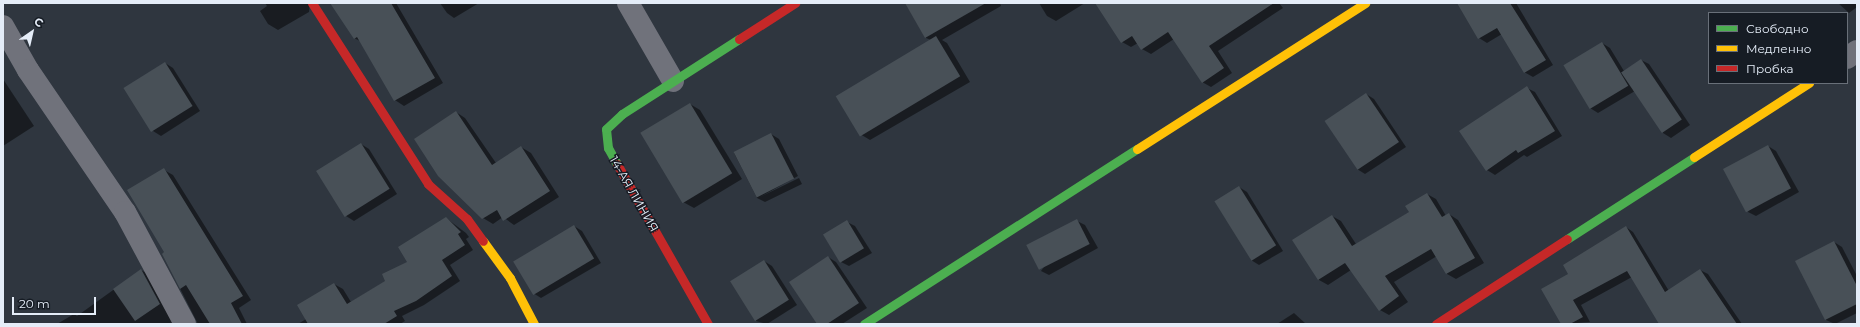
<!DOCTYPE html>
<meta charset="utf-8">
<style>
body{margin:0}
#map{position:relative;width:1860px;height:327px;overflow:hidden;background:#2f363f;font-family:Montserrat,sans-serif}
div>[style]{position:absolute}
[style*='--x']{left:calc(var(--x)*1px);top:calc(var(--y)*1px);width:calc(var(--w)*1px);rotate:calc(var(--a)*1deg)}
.shadow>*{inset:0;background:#0007}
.building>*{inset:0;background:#485057;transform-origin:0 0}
.street>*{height:22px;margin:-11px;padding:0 11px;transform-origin:11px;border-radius:11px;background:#70727b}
.fast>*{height:9px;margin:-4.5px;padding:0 4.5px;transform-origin:4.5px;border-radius:4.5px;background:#4caf50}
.slow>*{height:9px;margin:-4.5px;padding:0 4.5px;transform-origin:4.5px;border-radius:4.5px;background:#ffc107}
.jam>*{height:9px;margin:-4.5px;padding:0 4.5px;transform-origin:4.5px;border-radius:4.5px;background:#c62828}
span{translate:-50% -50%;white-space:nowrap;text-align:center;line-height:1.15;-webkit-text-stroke:3px #161c24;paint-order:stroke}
.street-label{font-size:12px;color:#e5edf8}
.frame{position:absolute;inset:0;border:4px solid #e5edf8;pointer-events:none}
.legend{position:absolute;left:1708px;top:12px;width:140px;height:72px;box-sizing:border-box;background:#161c24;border:1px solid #697079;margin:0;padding:5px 7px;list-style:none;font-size:12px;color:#e5edf8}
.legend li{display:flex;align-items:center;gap:8px;height:20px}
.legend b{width:20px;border:1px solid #697079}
.north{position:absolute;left:12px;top:12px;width:40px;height:40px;-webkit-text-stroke:3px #161c24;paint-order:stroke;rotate:34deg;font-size:11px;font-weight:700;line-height:16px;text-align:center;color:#e5edf8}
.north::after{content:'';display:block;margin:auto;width:14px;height:18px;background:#e5edf8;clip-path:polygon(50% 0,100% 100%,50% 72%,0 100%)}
.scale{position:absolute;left:12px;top:297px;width:84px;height:18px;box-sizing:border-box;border:2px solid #e5edf8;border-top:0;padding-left:5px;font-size:12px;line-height:14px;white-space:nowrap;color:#e5edf8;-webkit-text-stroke:3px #161c24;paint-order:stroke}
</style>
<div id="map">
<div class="shadow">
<div style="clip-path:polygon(265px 3px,310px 3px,309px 12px,278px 30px,268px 24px,260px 11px,267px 6px)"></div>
<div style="clip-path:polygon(332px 3px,396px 3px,443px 83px,404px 106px,395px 100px,360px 41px,354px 38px)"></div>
<div style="clip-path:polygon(440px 3px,479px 3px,454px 18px,447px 13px)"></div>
<div style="clip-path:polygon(906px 3px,1000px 3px,1001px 6px,942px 40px,947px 43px,970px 82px,870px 140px,860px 134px,931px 40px,926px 38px)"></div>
<div style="clip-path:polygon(1039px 3px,1085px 3px,1056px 21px,1047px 16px)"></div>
<div style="clip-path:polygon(1096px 3px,1279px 3px,1283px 8px,1218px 51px,1232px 73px,1211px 87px,1202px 82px,1174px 39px,1151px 54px,1142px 49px,1138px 43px,1131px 47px,1122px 42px)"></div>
<div style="clip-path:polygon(1458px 3px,1516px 3px,1553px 65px,1533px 77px,1524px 72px,1502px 34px,1487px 43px,1479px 38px)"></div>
<div style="clip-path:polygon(1838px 3px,1857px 3px,1857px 7px,1849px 13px)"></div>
<div style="clip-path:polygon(1602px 43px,1610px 48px,1624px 71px,1641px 60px,1649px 64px,1690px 125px,1671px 138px,1663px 133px,1635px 91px,1598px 113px,1590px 108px)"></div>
<div style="clip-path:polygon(165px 63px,173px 68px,200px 111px,161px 136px,153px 131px)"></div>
<div style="clip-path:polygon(3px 79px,34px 126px,3px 146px)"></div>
<div style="clip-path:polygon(1527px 88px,1535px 92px,1562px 136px,1527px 157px,1524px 155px,1495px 175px,1487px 170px)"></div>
<div style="clip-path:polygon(1366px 94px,1374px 99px,1406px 147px,1365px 174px,1357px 169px)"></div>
<div style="clip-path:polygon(690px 104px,700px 110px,742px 179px,694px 208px,683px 202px)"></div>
<div style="clip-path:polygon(456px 112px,465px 118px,496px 163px,521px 147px,531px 153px,559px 197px,514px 225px,503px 217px,493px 224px,483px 218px)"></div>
<div style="clip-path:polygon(771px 134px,779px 139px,798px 176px,760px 197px,799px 178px,802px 184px,765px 202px,757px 198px,734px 153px)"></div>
<div style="clip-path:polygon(361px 144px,369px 149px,397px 194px,354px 221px,346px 216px)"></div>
<div style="clip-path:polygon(1768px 146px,1776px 151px,1799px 192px,1756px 216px,1748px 212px)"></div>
<div style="clip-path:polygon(164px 170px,173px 175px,251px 300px,239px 308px,247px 324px,198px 324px,163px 255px,166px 253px)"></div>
<div style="clip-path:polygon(1239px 187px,1247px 192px,1283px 251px,1259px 265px,1251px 260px)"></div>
<div style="clip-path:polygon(1427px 194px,1436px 199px,1446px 216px,1449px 214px,1458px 220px,1484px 263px,1456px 279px,1447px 274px,1437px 256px,1394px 282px,1408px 302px,1389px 315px,1380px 310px,1351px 270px,1328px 285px,1319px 280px,1294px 240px,1332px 216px,1341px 221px,1356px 244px,1410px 212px)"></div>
<div style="clip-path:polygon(446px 218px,466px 233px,469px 237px,466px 239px,473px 250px,450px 265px,460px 281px,424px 305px,402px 316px,405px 321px,400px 324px,298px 324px,306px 319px,334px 284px,343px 289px,351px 302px,386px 281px,408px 262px)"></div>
<div style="clip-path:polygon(1077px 221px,1085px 225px,1098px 248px,1049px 275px,1041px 271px)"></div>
<div style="clip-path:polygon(847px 222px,855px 226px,872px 253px,849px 266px,841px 262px,825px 235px)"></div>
<div style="clip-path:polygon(574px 226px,582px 231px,601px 263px,541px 298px,533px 293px)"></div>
<div style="clip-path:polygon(1626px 227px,1633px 232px,1669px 291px,1700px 270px,1708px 274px,1742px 324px,1660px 324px,1632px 277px,1581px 305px,1590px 322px,1562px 324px,1569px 275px)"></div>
<div style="clip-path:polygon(1834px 242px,1842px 247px,1857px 276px,1857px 313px,1835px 324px,1826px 320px,1796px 261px)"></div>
<div style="clip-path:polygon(828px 257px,836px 262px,867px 308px,842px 324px,819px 324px)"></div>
<div style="clip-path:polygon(764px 261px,772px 266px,797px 305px,767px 324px,756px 321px)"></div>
<div style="clip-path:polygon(141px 270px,150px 275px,177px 324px,57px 324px,74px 314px,77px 316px)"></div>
<div style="clip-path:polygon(1294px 313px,1306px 324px,1277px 324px)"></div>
</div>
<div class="building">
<div style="clip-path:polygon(330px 3px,391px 3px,435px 78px,394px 101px,357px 37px,354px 39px)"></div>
<div style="clip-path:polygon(905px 3px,986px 3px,925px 38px)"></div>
<div style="clip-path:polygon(1095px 3px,1274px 3px,1209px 46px,1224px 68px,1202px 83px,1168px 32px,1141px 50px,1132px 36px,1121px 43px)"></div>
<div style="clip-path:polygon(1457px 3px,1510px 3px,1546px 60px,1524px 73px,1497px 28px,1478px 39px)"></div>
<div style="left:936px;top:36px;width:47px;height:117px;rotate:59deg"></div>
<div style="left:1602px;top:42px;width:51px;height:45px;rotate:59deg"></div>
<div style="left:1641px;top:59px;width:73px;height:24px;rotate:56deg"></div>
<div style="left:165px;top:62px;width:52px;height:49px;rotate:58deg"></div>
<div style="clip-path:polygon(1527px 86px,1555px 131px,1518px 153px,1516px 150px,1486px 171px,1459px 131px)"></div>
<div style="left:1366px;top:93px;width:59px;height:50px;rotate:56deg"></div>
<div style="left:690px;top:103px;width:82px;height:58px;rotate:59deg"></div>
<div style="clip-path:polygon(456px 111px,492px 165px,521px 146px,550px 191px,503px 221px,497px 210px,482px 219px,438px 176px,414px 139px)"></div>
<div style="left:771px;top:133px;width:51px;height:42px;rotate:63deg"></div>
<div style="left:361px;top:143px;width:54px;height:53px;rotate:58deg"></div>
<div style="left:1768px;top:145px;width:49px;height:51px;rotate:62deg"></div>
<div style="clip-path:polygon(164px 168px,243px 296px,231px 303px,242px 324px,210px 324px,186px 285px,180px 289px,162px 254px,164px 252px,127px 190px)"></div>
<div style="left:1239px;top:186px;width:70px;height:29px;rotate:58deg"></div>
<div style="clip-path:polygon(1427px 193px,1442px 217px,1449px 213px,1475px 258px,1446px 274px,1431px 249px,1385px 276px,1399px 296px,1379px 311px,1345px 263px,1318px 280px,1292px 240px,1332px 215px,1352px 246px,1409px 212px,1405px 206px)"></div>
<div style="clip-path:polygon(446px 217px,461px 232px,458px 234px,465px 245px,442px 260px,452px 276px,416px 301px,394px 311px,397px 316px,384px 324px,308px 324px,297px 305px,334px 283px,347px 304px,385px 281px,382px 274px,407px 262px,398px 247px)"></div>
<div style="left:1077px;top:219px;width:28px;height:57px;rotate:63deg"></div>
<div style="left:847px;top:220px;width:33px;height:28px;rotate:59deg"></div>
<div style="left:574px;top:225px;width:39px;height:71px;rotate:59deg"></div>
<div style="clip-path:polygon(1626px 226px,1665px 292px,1700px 269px,1737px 324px,1659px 324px,1627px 271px,1573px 300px,1583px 317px,1570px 324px,1561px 324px,1541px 289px,1568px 274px,1563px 265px)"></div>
<div style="clip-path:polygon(1834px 241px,1857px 286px,1857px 304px,1825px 320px,1795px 261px)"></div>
<div style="clip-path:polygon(828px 256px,859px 303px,827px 324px,817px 324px,789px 282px)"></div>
<div style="left:764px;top:260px;width:47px;height:40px;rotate:58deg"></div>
<div style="clip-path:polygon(141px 269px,160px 304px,135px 321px,113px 289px)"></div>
</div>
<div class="street">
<div style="--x:628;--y:3;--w:90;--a:60"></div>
<div style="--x:3;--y:26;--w:51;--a:60.4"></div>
<div style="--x:28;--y:70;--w:172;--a:55.7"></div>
<div style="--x:125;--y:212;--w:127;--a:61.8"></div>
<div style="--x:1847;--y:58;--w:12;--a:-35"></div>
</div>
<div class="fast">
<div style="--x:617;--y:164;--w:18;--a:-119"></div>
<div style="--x:608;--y:148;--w:19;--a:-96"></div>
<div style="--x:606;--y:129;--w:22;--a:-43"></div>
<div style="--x:622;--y:114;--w:139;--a:-32.7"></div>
<div style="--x:1567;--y:239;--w:151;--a:-32.8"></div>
<div style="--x:864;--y:324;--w:324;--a:-32.7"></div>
</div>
<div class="slow">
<div style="--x:1137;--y:149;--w:271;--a:-32.6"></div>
<div style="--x:1694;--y:157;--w:137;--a:-32.8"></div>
<div style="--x:483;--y:241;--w:46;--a:53.9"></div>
<div style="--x:510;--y:278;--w:52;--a:62.4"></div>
</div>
<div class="jam">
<div style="--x:312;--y:3;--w:215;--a:57.3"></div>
<div style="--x:428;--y:184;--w:52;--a:41.9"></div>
<div style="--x:467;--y:219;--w:27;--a:54"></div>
<div style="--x:739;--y:39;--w:67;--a:-32.7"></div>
<div style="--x:617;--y:164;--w:184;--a:60.4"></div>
<div style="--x:1436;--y:324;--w:156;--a:-33"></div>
</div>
<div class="street-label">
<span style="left:634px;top:194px;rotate:60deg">14-АЯ ЛИНИЯ</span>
</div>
<div class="frame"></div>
<ul class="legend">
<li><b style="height:5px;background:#4caf50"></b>Свободно</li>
<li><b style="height:5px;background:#ffc107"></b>Медленно</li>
<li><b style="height:5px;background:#c62828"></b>Пробка</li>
</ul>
<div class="north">С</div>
<div class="scale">20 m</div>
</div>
